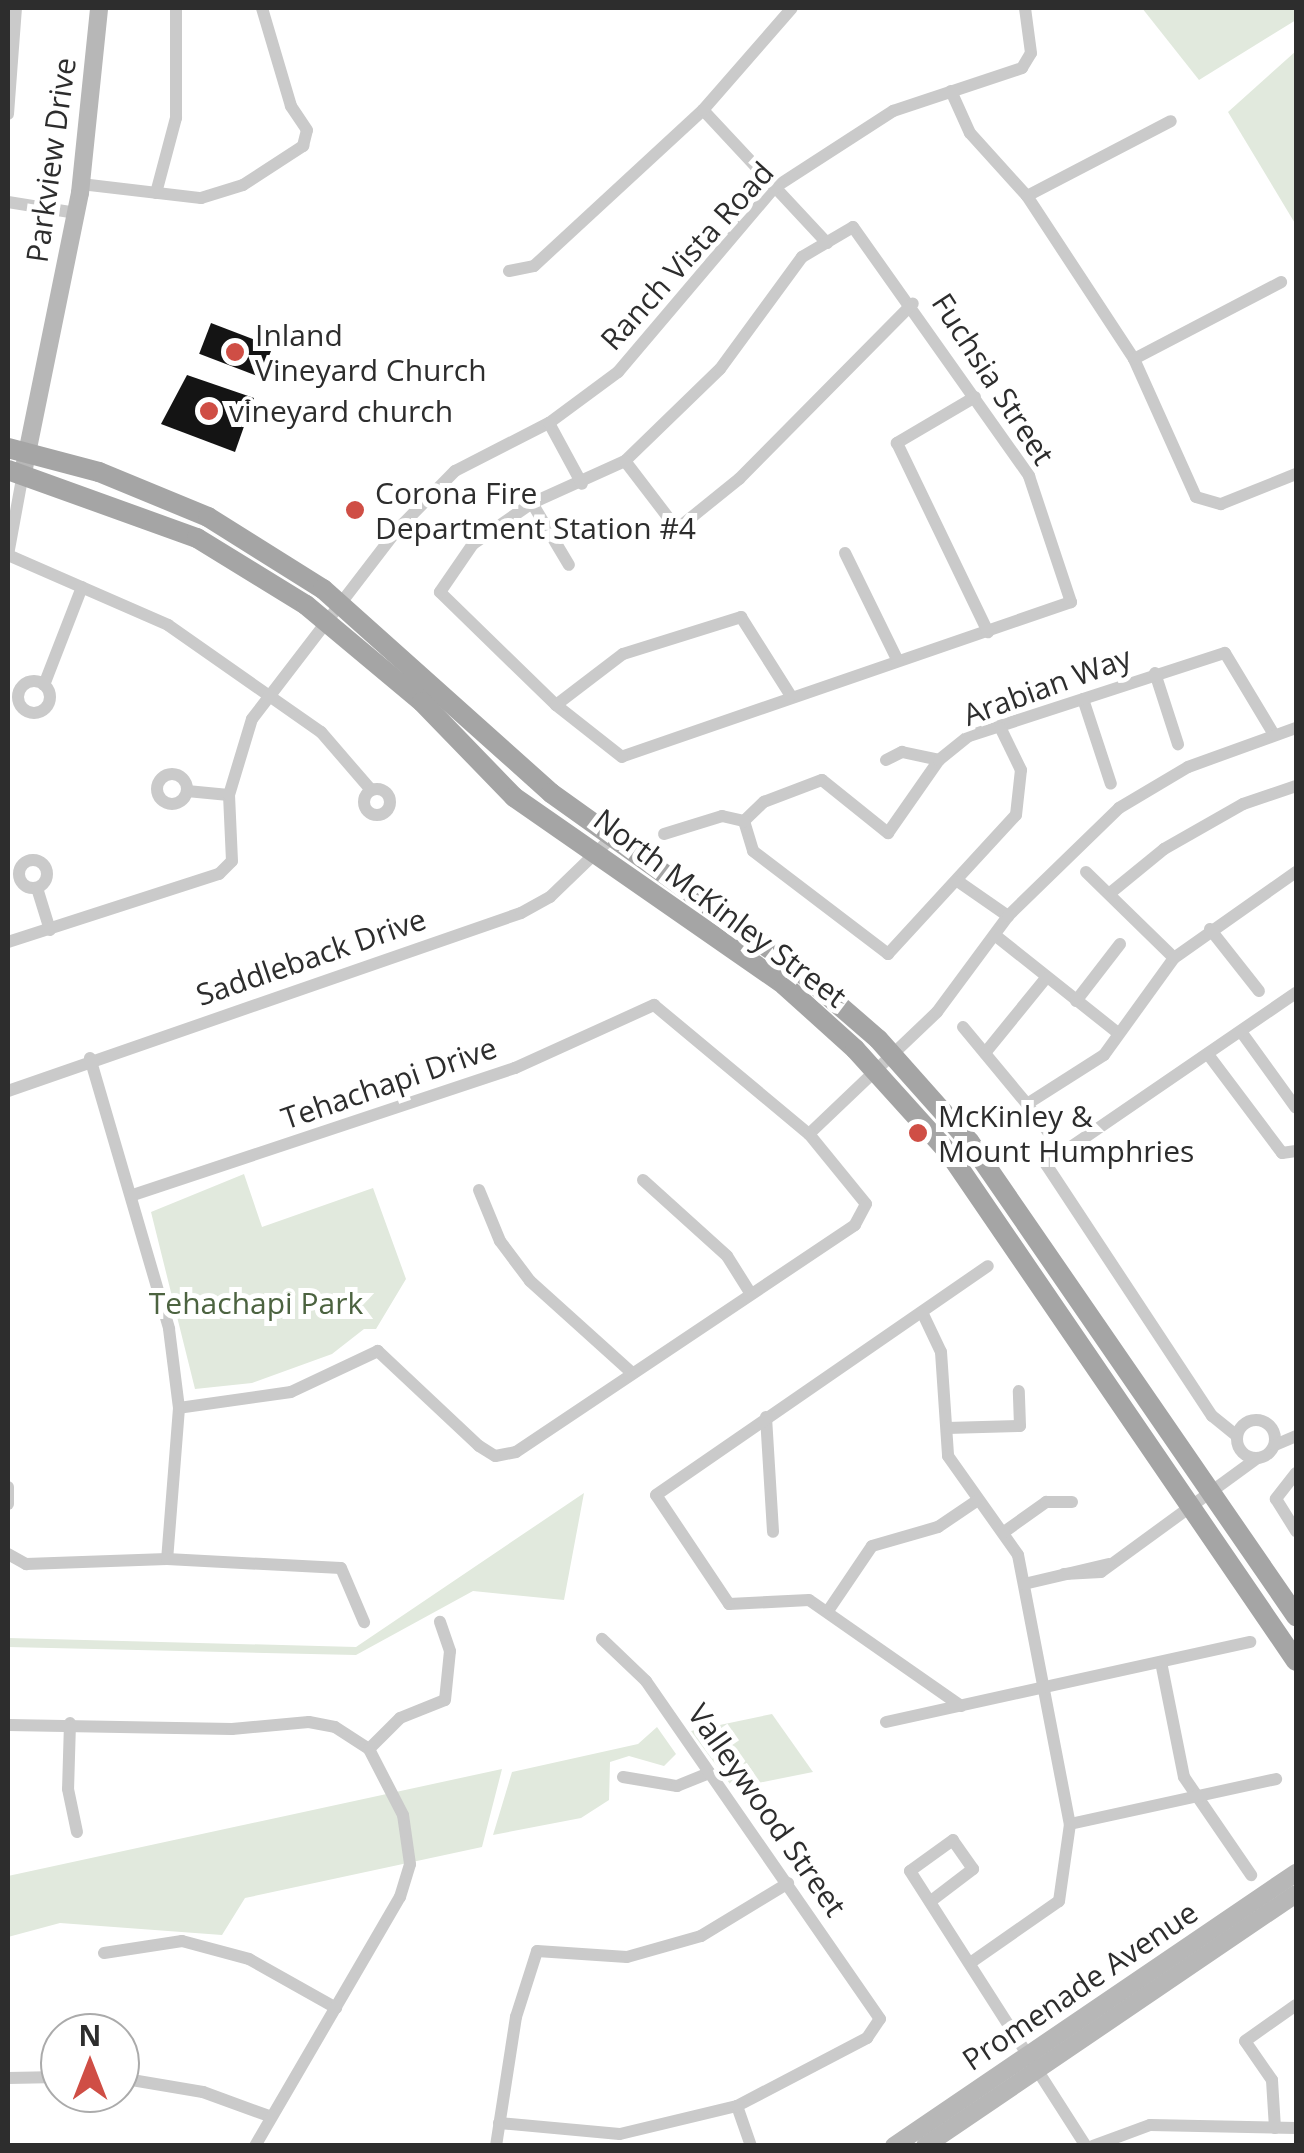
<!DOCTYPE html>
<style>
body{margin:0}
#map{position:relative;width:1304px;height:2153px;overflow:hidden;background:#fff;font-family:"Open Sans",sans-serif}
div>[style]{position:absolute}
[style*='--x']{left:calc(var(--x)*1px);top:calc(var(--y)*1px);width:calc(var(--w)*1px);rotate:calc(var(--a)*1deg)}
.green>*{inset:0;background:#e1e9dd}
.building>*{inset:0;background:#141414;transform-origin:0 0}
.street>*{height:12px;margin:-6px;padding:0 6px;transform-origin:6px;border-radius:6px;background:#cacaca}
.street>.ring{margin:-6px;padding:0;box-sizing:content-box;background:none;border:12px solid #cacaca;border-radius:50%}
.secondary>*{height:18px;margin:-9px;padding:0 9px;transform-origin:9px;border-radius:9px;background:#b7b7b7}
.primary>*{height:20px;margin:-10px;padding:0 10px;transform-origin:10px;border-radius:10px;background:#a5a5a5}
.dots>*{width:28px;height:28px;translate:-50% -50%;box-sizing:border-box;border:5px solid #fff;border-radius:50%}
span{translate:-50% -50%;white-space:nowrap;text-align:center;line-height:1.15;-webkit-text-stroke:10px #fff;paint-order:stroke}
.street-label{font-size:30px;color:#2d2d2d}
.poi-label{font-size:30px;color:#2d2d2d}
.left{translate:0 -50%;text-align:left}
.park-label{font-size:30px;color:#4c6340}
.frame{position:absolute;inset:0;border:10px solid #2d2d2d;pointer-events:none}
.north{position:absolute;left:40px;top:2013px;width:100px;height:100px;box-sizing:border-box;background:#fff;border:2px solid #ababab;border-radius:50%;rotate:0deg;font-size:28px;font-weight:700;line-height:40px;text-align:center;color:#2d2d2d}
.north::after{content:'';display:block;margin:auto;width:35px;height:45px;background:#cf4e45;clip-path:polygon(50% 0,100% 100%,50% 72%,0 100%)}
</style>
<div id="map">
<div class="green">
<div style="clip-path:polygon(1142px 8px,1296px 8px,1296px 20px,1199px 80px)"></div>
<div style="clip-path:polygon(1296px 51px,1296px 225px,1228px 112px)"></div>
<div style="clip-path:polygon(244px 1174px,262px 1227px,373px 1188px,406px 1279px,376px 1329px,364px 1329px,332px 1354px,252px 1383px,195px 1389px,151px 1212px)"></div>
<div style="clip-path:polygon(584px 1493px,564px 1600px,473px 1591px,356px 1655px,8px 1647px,8px 1638px,356px 1647px)"></div>
<div style="clip-path:polygon(772px 1714px,813px 1772px,733px 1788px,691px 1731px)"></div>
<div style="clip-path:polygon(657px 1727px,676px 1754px,664px 1766px,629px 1756px,610px 1762px,609px 1800px,581px 1818px,493px 1835px,512px 1772px,638px 1744px)"></div>
<div style="clip-path:polygon(502px 1769px,482px 1847px,245px 1898px,222px 1935px,60px 1923px,8px 1937px,8px 1876px)"></div>
</div>
<div class="building">
<div style="left:211px;top:323px;width:66px;height:33px;rotate:21deg"></div>
<div style="clip-path:polygon(187px 375px,254px 398px,235px 452px,161px 424px)"></div>
</div>
<div class="street">
<div style="--x:951;--y:91;--w:46;--a:65.7"></div>
<div style="--x:970;--y:133;--w:85;--a:47.9"></div>
<div style="--x:1027;--y:196;--w:195;--a:56.7"></div>
<div style="--x:1134;--y:359;--w:151;--a:65.8"></div>
<div style="--x:1196;--y:497;--w:26;--a:16"></div>
<div style="--x:1221;--y:504;--w:81;--a:-21.8"></div>
<div style="--x:703;--y:110;--w:182;--a:47"></div>
<div style="--x:8;--y:114;--w:106;--a:-85.7"></div>
<div style="--x:81;--y:184;--w:121;--a:6.7"></div>
<div style="--x:201;--y:198;--w:44;--a:-17.2"></div>
<div style="--x:243;--y:185;--w:72;--a:-33"></div>
<div style="--x:303;--y:146;--w:16;--a:-76"></div>
<div style="--x:307;--y:130;--w:29;--a:-124"></div>
<div style="--x:291;--y:106;--w:102;--a:-106.5"></div>
<div style="--x:156;--y:193;--w:78;--a:-75.1"></div>
<div style="--x:176;--y:118;--w:110;--a:-90"></div>
<div style="--x:1027;--y:196;--w:162;--a:-27.5"></div>
<div style="--x:8;--y:202;--w:69;--a:9.2"></div>
<div style="--x:853;--y:227;--w:305;--a:54.7"></div>
<div style="--x:1029;--y:476;--w:133;--a:71.6"></div>
<div style="--x:1071;--y:602;--w:475;--a:161"></div>
<div style="--x:622;--y:757;--w:84;--a:-141.8"></div>
<div style="--x:556;--y:705;--w:162;--a:-135.8"></div>
<div style="--x:440;--y:592;--w:58;--a:-55.5"></div>
<div style="--x:473;--y:544;--w:72;--a:-34.8"></div>
<div style="--x:532;--y:503;--w:102;--a:-24.3"></div>
<div style="--x:625;--y:461;--w:132;--a:-44.1"></div>
<div style="--x:720;--y:369;--w:139;--a:-53.8"></div>
<div style="--x:802;--y:257;--w:59;--a:-30.5"></div>
<div style="--x:509;--y:271;--w:25;--a:-11"></div>
<div style="--x:534;--y:266;--w:230;--a:-42.7"></div>
<div style="--x:703;--y:110;--w:135;--a:-48.9"></div>
<div style="--x:1134;--y:359;--w:166;--a:-27.6"></div>
<div style="--x:975;--y:397;--w:91;--a:149.5"></div>
<div style="--x:897;--y:443;--w:210;--a:64.3"></div>
<div style="--x:549;--y:423;--w:69;--a:61.6"></div>
<div style="--x:625;--y:461;--w:86;--a:52.6"></div>
<div style="--x:677;--y:529;--w:80;--a:-38.9"></div>
<div style="--x:739;--y:479;--w:247;--a:-45.3"></div>
<div style="--x:532;--y:503;--w:72;--a:59.2"></div>
<div style="--x:845;--y:553;--w:120;--a:63.9"></div>
<div style="--x:8;--y:555;--w:175;--a:23.6"></div>
<div style="--x:168;--y:625;--w:187;--a:35"></div>
<div style="--x:321;--y:732;--w:77;--a:49.2"></div>
<div style="--x:8;--y:555;--w:83;--a:-79.6"></div>
<div style="--x:1155;--y:673;--w:75;--a:72.1"></div>
<div class="ring" style="left:18px;top:681px;width:20px;height:20px"></div>
<div style="--x:44;--y:685;--w:105;--a:-68.8"></div>
<div style="--x:1083;--y:699;--w:89;--a:71.8"></div>
<div style="--x:556;--y:705;--w:84;--a:-37.3"></div>
<div style="--x:623;--y:654;--w:124;--a:-17.4"></div>
<div style="--x:741;--y:617;--w:93;--a:57.7"></div>
<div style="--x:886;--y:760;--w:18;--a:-27"></div>
<div style="--x:902;--y:752;--w:38;--a:12"></div>
<div class="ring" style="left:157px;top:774px;width:18px;height:18px"></div>
<div class="ring" style="left:364px;top:789px;width:14px;height:14px"></div>
<div style="--x:187;--y:791;--w:42;--a:5.4"></div>
<div style="--x:744;--y:821;--w:28;--a:-44"></div>
<div style="--x:764;--y:802;--w:62;--a:-20.8"></div>
<div style="--x:822;--y:780;--w:85;--a:38.8"></div>
<div style="--x:888;--y:833;--w:89;--a:-55.1"></div>
<div style="--x:939;--y:760;--w:38;--a:-39"></div>
<div style="--x:969;--y:736;--w:269;--a:-18"></div>
<div style="--x:1225;--y:653;--w:93;--a:59"></div>
<div style="--x:744;--y:821;--w:31;--a:73"></div>
<div style="--x:753;--y:851;--w:170;--a:37.3"></div>
<div style="--x:888;--y:954;--w:189;--a:-47.4"></div>
<div style="--x:1016;--y:815;--w:45;--a:-83.7"></div>
<div style="--x:1021;--y:770;--w:46;--a:-116"></div>
<div style="--x:664;--y:834;--w:61;--a:-17.2"></div>
<div style="--x:722;--y:816;--w:23;--a:13"></div>
<div class="ring" style="left:19px;top:860px;width:16px;height:16px"></div>
<div style="--x:1086;--y:872;--w:123;--a:44.3"></div>
<div style="--x:959;--y:882;--w:60;--a:34.8"></div>
<div style="--x:37;--y:888;--w:44;--a:72.8"></div>
<div style="--x:1109;--y:894;--w:71;--a:-39.3"></div>
<div style="--x:1164;--y:849;--w:91;--a:-29.7"></div>
<div style="--x:1243;--y:804;--w:56;--a:-18.8"></div>
<div style="--x:1210;--y:929;--w:79;--a:51.7"></div>
<div style="--x:996;--y:936;--w:156;--a:38.5"></div>
<div style="--x:8;--y:942;--w:222;--a:-17.9"></div>
<div style="--x:219;--y:874;--w:18;--a:-45"></div>
<div style="--x:232;--y:861;--w:66;--a:-92.6"></div>
<div style="--x:229;--y:795;--w:79;--a:-73.2"></div>
<div style="--x:252;--y:719;--w:238;--a:-52.5"></div>
<div style="--x:397;--y:530;--w:83;--a:-45.5"></div>
<div style="--x:455;--y:471;--w:106;--a:-27.1"></div>
<div style="--x:549;--y:423;--w:86;--a:-36.5"></div>
<div style="--x:618;--y:372;--w:241;--a:-49.7"></div>
<div style="--x:774;--y:188;--w:142;--a:-32.9"></div>
<div style="--x:893;--y:111;--w:136;--a:-18.4"></div>
<div style="--x:1022;--y:68;--w:17;--a:-59"></div>
<div style="--x:1031;--y:53;--w:45;--a:-97.6"></div>
<div style="--x:1076;--y:1001;--w:72;--a:-52.3"></div>
<div style="--x:963;--y:1027;--w:100;--a:50.3"></div>
<div style="--x:1027;--y:1104;--w:91;--a:-32.5"></div>
<div style="--x:1104;--y:1055;--w:120;--a:-54.2"></div>
<div style="--x:1174;--y:958;--w:149;--a:-35.2"></div>
<div style="--x:1242;--y:1033;--w:92;--a:54.2"></div>
<div style="--x:985;--y:1053;--w:97;--a:-50.9"></div>
<div style="--x:1210;--y:1057;--w:120;--a:53.1"></div>
<div style="--x:1282;--y:1153;--w:14;--a:-8"></div>
<div style="--x:90;--y:1058;--w:282;--a:73.7"></div>
<div style="--x:169;--y:1329;--w:80;--a:82.8"></div>
<div style="--x:179;--y:1408;--w:151;--a:94.5"></div>
<div style="--x:8;--y:1091;--w:543;--a:-19.14"></div>
<div style="--x:521;--y:913;--w:33;--a:-29"></div>
<div style="--x:550;--y:897;--w:85;--a:-44"></div>
<div style="--x:1027;--y:1104;--w:36;--a:53"></div>
<div style="--x:809;--y:1134;--w:177;--a:-43.6"></div>
<div style="--x:937;--y:1012;--w:119;--a:-53.5"></div>
<div style="--x:1008;--y:916;--w:155;--a:-44.2"></div>
<div style="--x:1119;--y:808;--w:80;--a:-30.7"></div>
<div style="--x:1188;--y:767;--w:115;--a:-19.9"></div>
<div style="--x:643;--y:1180;--w:113;--a:42.1"></div>
<div style="--x:727;--y:1256;--w:41;--a:57.8"></div>
<div style="--x:479;--y:1190;--w:55;--a:67.6"></div>
<div style="--x:500;--y:1241;--w:50;--a:53.1"></div>
<div style="--x:530;--y:1281;--w:137;--a:42"></div>
<div style="--x:133;--y:1195;--w:403;--a:-18.4"></div>
<div style="--x:515;--y:1068;--w:153;--a:-24.4"></div>
<div style="--x:654;--y:1005;--w:202;--a:39.8"></div>
<div style="--x:809;--y:1134;--w:90;--a:50.8"></div>
<div style="--x:866;--y:1204;--w:24;--a:118"></div>
<div style="--x:855;--y:1225;--w:408;--a:146.2"></div>
<div style="--x:516;--y:1452;--w:21;--a:169"></div>
<div style="--x:495;--y:1456;--w:19;--a:-148"></div>
<div style="--x:479;--y:1446;--w:139;--a:-136.8"></div>
<div style="--x:378;--y:1351;--w:96;--a:154.8"></div>
<div style="--x:291;--y:1392;--w:113;--a:171.9"></div>
<div style="--x:922;--y:1312;--w:44;--a:64.6"></div>
<div style="--x:941;--y:1352;--w:104;--a:86.1"></div>
<div style="--x:948;--y:1456;--w:121;--a:54.7"></div>
<div style="--x:1018;--y:1555;--w:274;--a:79.1"></div>
<div style="--x:1070;--y:1824;--w:78;--a:98.1"></div>
<div style="--x:1059;--y:1901;--w:105;--a:145.1"></div>
<div style="--x:766;--y:1417;--w:115;--a:86.5"></div>
<div class="ring" style="left:1237px;top:1420px;width:26px;height:26px"></div>
<div style="--x:947;--y:1428;--w:73;--a:-1.6"></div>
<div style="--x:1020;--y:1426;--w:35;--a:-92"></div>
<div style="--x:1237;--y:1436;--w:32;--a:-141"></div>
<div style="--x:1212;--y:1416;--w:302;--a:-123.4"></div>
<div style="--x:1046;--y:1164;--w:303;--a:-34.4"></div>
<div style="--x:1275;--y:1445;--w:23;--a:-23"></div>
<div style="--x:1296;--y:1473;--w:33;--a:128"></div>
<div style="--x:1276;--y:1499;--w:38;--a:58"></div>
<div style="--x:8;--y:1487;--w:17;--a:90"></div>
<div style="--x:1004;--y:1532;--w:52;--a:-35.5"></div>
<div style="--x:1046;--y:1502;--w:26;--a:0"></div>
<div style="--x:8;--y:1554;--w:21;--a:29"></div>
<div style="--x:26;--y:1564;--w:141;--a:-2"></div>
<div style="--x:167;--y:1559;--w:174;--a:3"></div>
<div style="--x:341;--y:1568;--w:59;--a:66.9"></div>
<div style="--x:1064;--y:1574;--w:37;--a:-3"></div>
<div style="--x:1101;--y:1572;--w:192;--a:-36.1"></div>
<div style="--x:1024;--y:1584;--w:87;--a:-13.2"></div>
<div style="--x:828;--y:1611;--w:78;--a:-55.9"></div>
<div style="--x:872;--y:1546;--w:69;--a:-16.1"></div>
<div style="--x:938;--y:1527;--w:45;--a:-34"></div>
<div style="--x:1161;--y:1662;--w:117;--a:78.7"></div>
<div style="--x:1184;--y:1777;--w:119;--a:55.6"></div>
<div style="--x:961;--y:1706;--w:185;--a:-145.1"></div>
<div style="--x:809;--y:1600;--w:80;--a:177.1"></div>
<div style="--x:729;--y:1604;--w:131;--a:-123.8"></div>
<div style="--x:656;--y:1495;--w:403;--a:-34.6"></div>
<div style="--x:886;--y:1722;--w:373;--a:-12.4"></div>
<div style="--x:70;--y:1723;--w:66;--a:91.7"></div>
<div style="--x:68;--y:1789;--w:44;--a:78.2"></div>
<div style="--x:8;--y:1725;--w:224;--a:1"></div>
<div style="--x:232;--y:1729;--w:77;--a:-5.2"></div>
<div style="--x:309;--y:1722;--w:26;--a:11"></div>
<div style="--x:335;--y:1727;--w:40;--a:32.9"></div>
<div style="--x:369;--y:1749;--w:44;--a:-45"></div>
<div style="--x:400;--y:1718;--w:48;--a:-21.8"></div>
<div style="--x:445;--y:1700;--w:49;--a:-84.2"></div>
<div style="--x:450;--y:1651;--w:31;--a:-109"></div>
<div style="--x:623;--y:1777;--w:55;--a:9.5"></div>
<div style="--x:677;--y:1786;--w:35;--a:-22"></div>
<div style="--x:1070;--y:1824;--w:211;--a:-12.3"></div>
<div style="--x:931;--y:1901;--w:53;--a:-37.3"></div>
<div style="--x:973;--y:1869;--w:35;--a:-125"></div>
<div style="--x:953;--y:1840;--w:53;--a:144.2"></div>
<div style="--x:910;--y:1871;--w:326;--a:57.4"></div>
<div style="--x:104;--y:1953;--w:79;--a:-8.7"></div>
<div style="--x:182;--y:1941;--w:69;--a:15"></div>
<div style="--x:249;--y:1959;--w:100;--a:29.4"></div>
<div style="--x:8;--y:2078;--w:52;--a:-1.1"></div>
<div style="--x:120;--y:2078;--w:84;--a:9.6"></div>
<div style="--x:203;--y:2092;--w:70;--a:20"></div>
<div style="--x:737;--y:2106;--w:42;--a:70.7"></div>
<div style="--x:499;--y:2123;--w:121;--a:5.2"></div>
<div style="--x:620;--y:2134;--w:120;--a:-13.5"></div>
<div style="--x:737;--y:2106;--w:147;--a:-27.6"></div>
<div style="--x:867;--y:2038;--w:23;--a:-56"></div>
<div style="--x:880;--y:2019;--w:411;--a:-124.7"></div>
<div style="--x:646;--y:1681;--w:61;--a:-136.3"></div>
<div style="--x:1275;--y:2128;--w:48;--a:-93.6"></div>
<div style="--x:1272;--y:2080;--w:47;--a:-124.7"></div>
<div style="--x:1245;--y:2041;--w:62;--a:-35.2"></div>
<div style="--x:255;--y:2146;--w:288;--a:-59.8"></div>
<div style="--x:400;--y:1897;--w:34;--a:-73"></div>
<div style="--x:410;--y:1864;--w:49;--a:-98.1"></div>
<div style="--x:403;--y:1815;--w:74;--a:-117.3"></div>
<div style="--x:496;--y:2146;--w:131;--a:-81.2"></div>
<div style="--x:516;--y:2017;--w:69;--a:-72.3"></div>
<div style="--x:537;--y:1951;--w:90;--a:3.8"></div>
<div style="--x:627;--y:1957;--w:77;--a:-15.8"></div>
<div style="--x:701;--y:1936;--w:102;--a:-31.3"></div>
<div style="--x:1093;--y:2146;--w:61;--a:-20.2"></div>
<div style="--x:1150;--y:2125;--w:146;--a:1.2"></div>
</div>
<div class="secondary">
<div style="--x:23;--y:473;--w:286;--a:-78.5"></div>
<div style="--x:80;--y:193;--w:186;--a:-84.1"></div>
<div style="--x:894;--y:2146;--w:486;--a:-34.2"></div>
<div style="--x:925;--y:2146;--w:448;--a:-34.2"></div>
</div>
<div class="primary">
<div style="--x:8;--y:448;--w:94;--a:14.8"></div>
<div style="--x:99;--y:472;--w:118;--a:22.4"></div>
<div style="--x:208;--y:517;--w:136;--a:32.1"></div>
<div style="--x:323;--y:589;--w:306;--a:41.8"></div>
<div style="--x:551;--y:793;--w:301;--a:35.5"></div>
<div style="--x:796;--y:968;--w:108;--a:40.9"></div>
<div style="--x:878;--y:1039;--w:137;--a:48.3"></div>
<div style="--x:969;--y:1141;--w:577;--a:55.46"></div>
<div style="--x:8;--y:470;--w:201;--a:19.8"></div>
<div style="--x:197;--y:538;--w:128;--a:31.6"></div>
<div style="--x:306;--y:605;--w:151;--a:39.9"></div>
<div style="--x:422;--y:702;--w:132;--a:45.9"></div>
<div style="--x:514;--y:797;--w:329;--a:34.8"></div>
<div style="--x:784;--y:985;--w:96;--a:42"></div>
<div style="--x:855;--y:1049;--w:140;--a:47.9"></div>
<div style="--x:949;--y:1153;--w:615;--a:55.66"></div>
</div>
<div class="dots">
<div style="left:235px;top:352px;background:#cf4e45"></div>
<div style="left:209px;top:411px;background:#cf4e45"></div>
<div style="left:355px;top:510px;background:#cf4e45"></div>
<div style="left:918px;top:1133px;background:#cf4e45"></div>
</div>
<div class="street-label">
<span style="left:51px;top:160px;rotate:-82deg">Parkview Drive</span>
<span style="left:687px;top:256px;rotate:-48deg">Ranch Vista Road</span>
<span style="left:993px;top:379px;rotate:57deg">Fuchsia Street</span>
<span style="left:1047px;top:686px;rotate:-20deg">Arabian Way</span>
<span style="left:720px;top:908px;rotate:37deg">North McKinley Street</span>
<span style="left:311px;top:957px;rotate:-19deg">Saddleback Drive</span>
<span style="left:389px;top:1083px;rotate:-19deg">Tehachapi Drive</span>
<span style="left:767px;top:1810px;rotate:55deg">Valleywood Street</span>
<span style="left:1080px;top:1986px;rotate:-34deg">Promenade Avenue</span>
</div>
<div class="poi-label">
<span class="left" style="left:255px;top:352px">Inland<br>Vineyard Church</span>
<span class="left" style="left:229px;top:411px">vineyard church</span>
<span class="left" style="left:375px;top:510px">Corona Fire<br>Department Station #4</span>
<span class="left" style="left:938px;top:1133px">McKinley &amp;<br>Mount Humphries</span>
</div>
<div class="park-label">
<span style="left:256px;top:1303px">Tehachapi Park</span>
</div>
<div class="frame"></div>
<div class="north">N</div>
</div>
